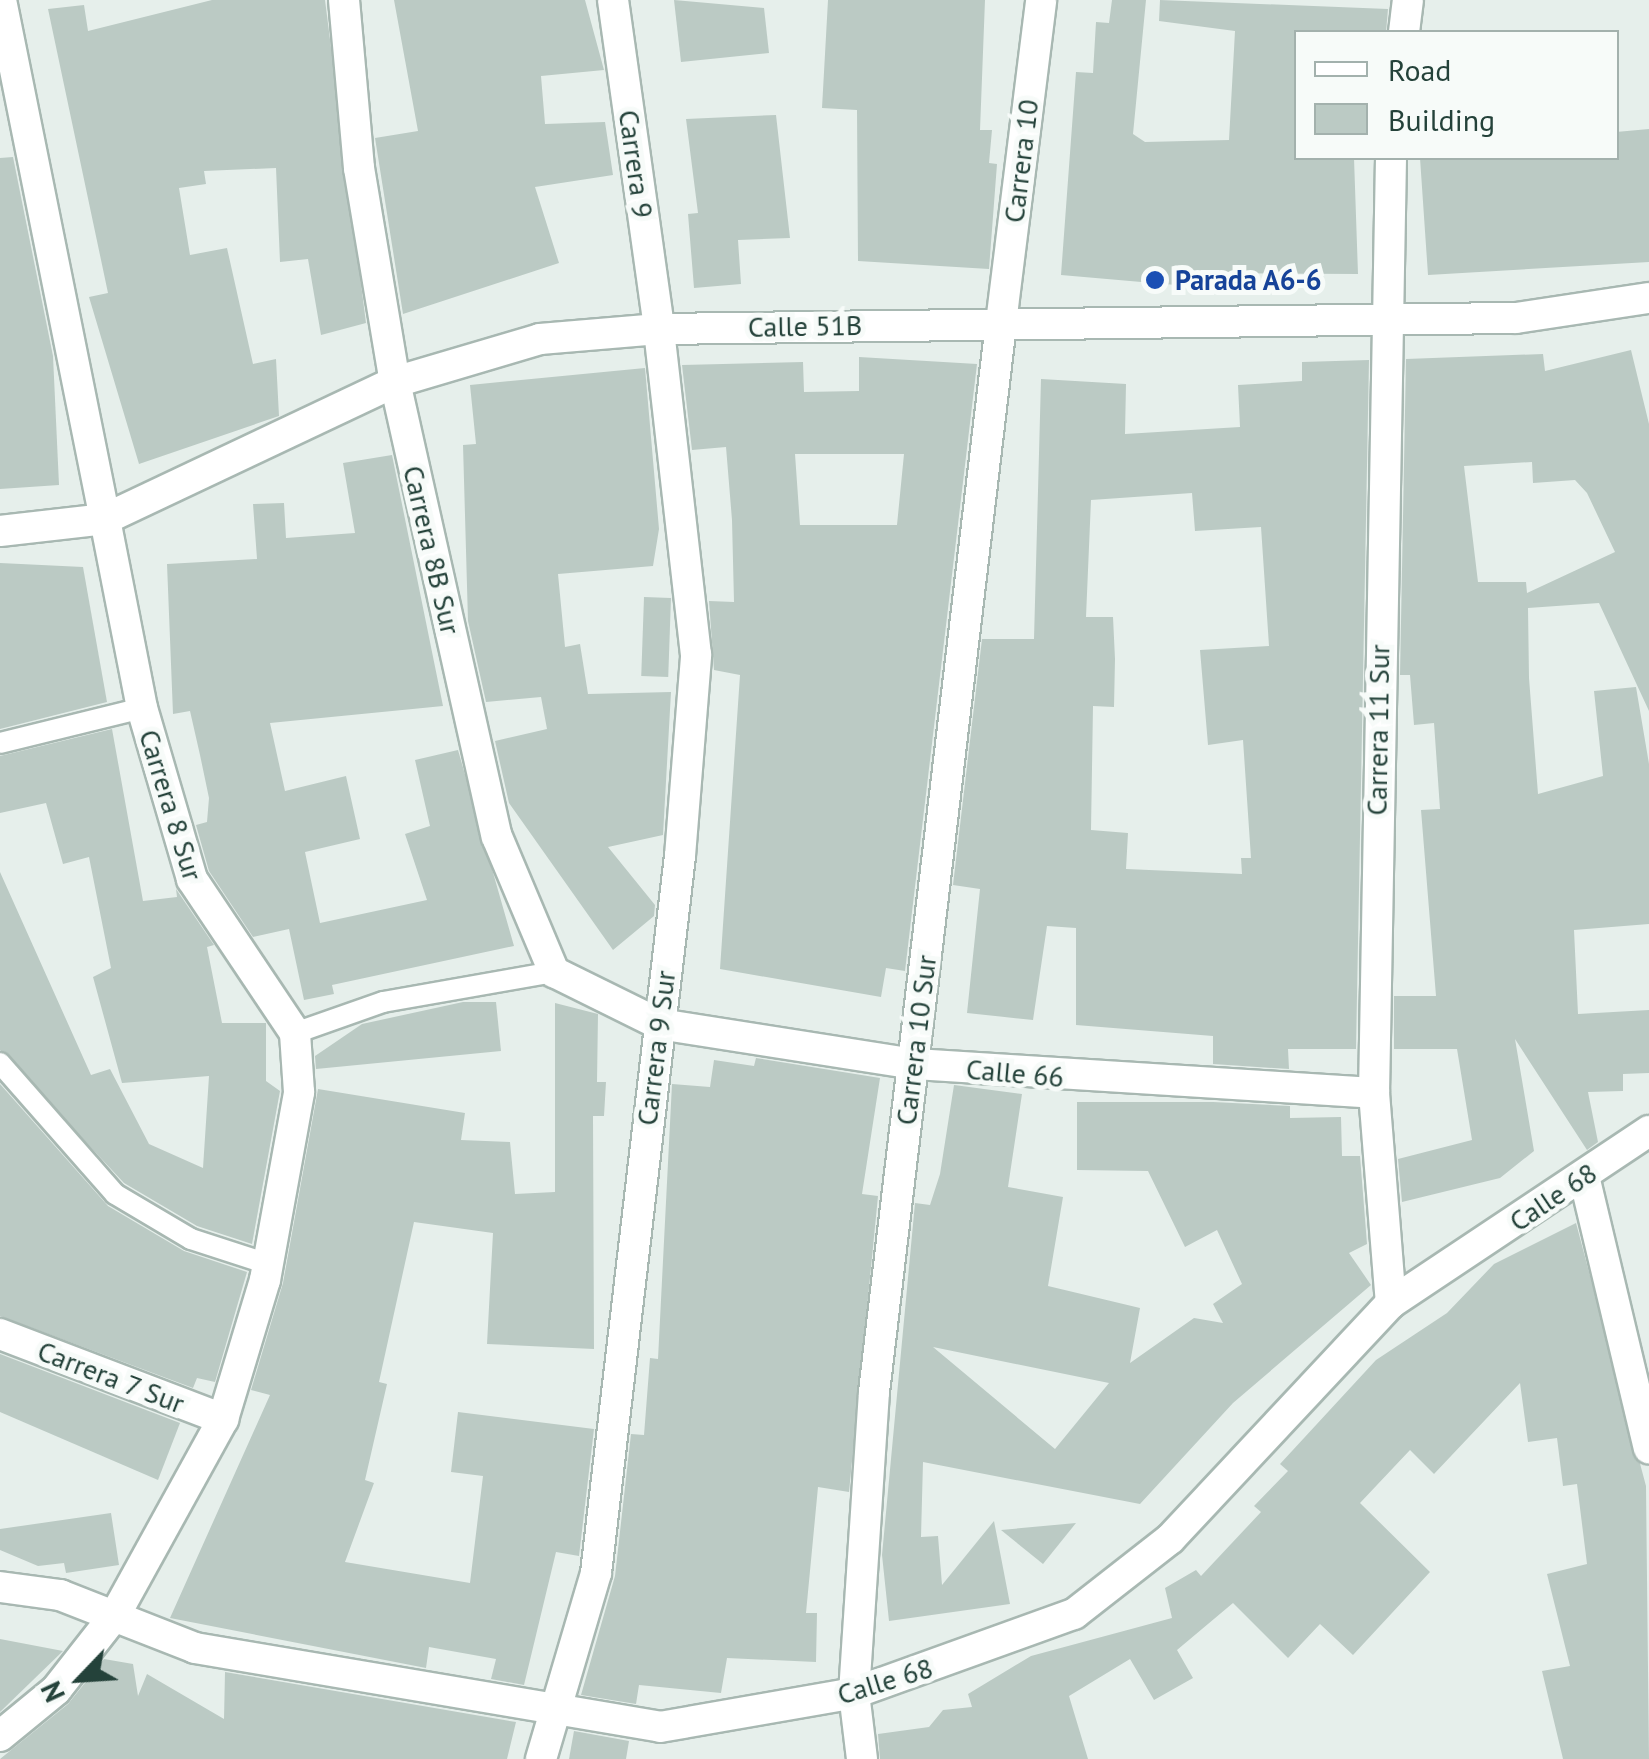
<!DOCTYPE html>
<style>
body{margin:0}
#map{position:relative;width:1649px;height:1759px;overflow:hidden;background:#e6efeb;font-family:"PT Sans",sans-serif}
div>[style]{position:absolute}
[style*='--x']{left:calc(var(--x)*1px);top:calc(var(--y)*1px);width:calc(var(--w)*1px);rotate:calc(var(--a)*1deg)}
.building>*{inset:0;background:#bbcac4;transform-origin:0 0}
.roads{filter:drop-shadow(2px 0 #a8b8b2) drop-shadow(-2px 0 #a8b8b2) drop-shadow(0 2px #a8b8b2) drop-shadow(0 -2px #a8b8b2)}
.lane>*{height:20px;margin:-10px;padding:0 10px;transform-origin:10px;border-radius:10px;background:#fff}
.street>*{height:30px;margin:-15px;padding:0 15px;transform-origin:15px;border-radius:15px;background:#fff}
.secondary>*{height:30px;margin:-15px;padding:0 15px;transform-origin:15px;border-radius:15px;background:#fff}
.dots>*{width:28px;height:28px;translate:-50% -50%;box-sizing:border-box;border:5px solid #f7fbf9;border-radius:50%}
span{translate:-50% -50%;white-space:nowrap;text-align:center;line-height:1.15;-webkit-text-stroke:10px #f7fbf9;paint-order:stroke}
.street-label{font-size:28px;color:#24423a}
.transit-label{font-size:28px;color:#164399;font-weight:700}
.left{translate:0 -50%;text-align:left}
.legend{position:absolute;left:1294px;top:30px;width:325px;height:130px;box-sizing:border-box;background:#f7fbf9;border:2px solid #a3b1ad;margin:0;padding:12px 18px;list-style:none;font-size:30px;color:#24423a}
.legend li{display:flex;align-items:center;gap:20px;height:50px}
.legend b{width:50px;border:2px solid #a3b1ad}
.north{position:absolute;left:30px;top:1629px;width:100px;height:100px;-webkit-text-stroke:8px #f7fbf9;paint-order:stroke;rotate:245deg;font-size:28px;font-weight:700;line-height:40px;text-align:center;color:#24423a}
.north::after{content:'';display:block;margin:auto;width:35px;height:45px;background:#24423a;clip-path:polygon(50% 0,100% 100%,50% 72%,0 100%)}
</style>
<div id="map">
<div class="building">
<div style="clip-path:polygon(212px 0,325px 0,366px 323px,321px 335px,308px 259px,280px 262px,276px 168px,204px 171px,206px 184px,179px 188px,190px 255px,227px 248px,253px 364px,276px 359px,279px 416px,139px 464px,89px 297px,108px 293px,48px 9px,84px 5px,88px 31px)"></div>
<div style="clip-path:polygon(394px 0,585px 0,604px 70px,541px 76px,545px 124px,605px 122px,613px 175px,535px 187px,559px 263px,403px 314px,375px 138px,418px 131px)"></div>
<div style="clip-path:polygon(674px 0,764px 8px,769px 53px,681px 62px)"></div>
<div style="clip-path:polygon(828px 0,985px 0,980px 130px,992px 130px,989px 163px,997px 164px,989px 269px,858px 261px,857px 110px,822px 108px)"></div>
<div style="clip-path:polygon(1112px 0,1146px 0,1133px 134px,1145px 142px,1229px 140px,1235px 31px,1159px 21px,1160px 0,1388px 9px,1386px 32px,1296px 32px,1296px 158px,1354px 158px,1358px 274px,1200px 273px,1199px 287px,1061px 275px,1076px 72px,1093px 73px,1096px 22px,1109px 23px)"></div>
<div style="clip-path:polygon(776px 115px,790px 238px,738px 240px,741px 284px,694px 288px,688px 214px,698px 213px,686px 119px)"></div>
<div style="clip-path:polygon(1649px 129px,1649px 262px,1428px 275px,1420px 158px,1616px 158px,1616px 132px)"></div>
<div style="clip-path:polygon(13px 157px,53px 356px,59px 485px,0 489px,0 158px)"></div>
<div style="clip-path:polygon(evenodd,1631px 350px,1649px 424px,1649px 711px,1599px 603px,1528px 608px,1529px 678px,1538px 794px,1603px 776px,1594px 691px,1636px 687px,1649px 764px,1649px 924px,1574px 930px,1578px 1014px,1649px 1010px,1649px 1073px,1623px 1074px,1623px 1091px,1588px 1092px,1598px 1142px,1587px 1150px,1515px 1039px,1534px 1151px,1500px 1178px,1402px 1202px,1398px 1159px,1472px 1140px,1457px 1049px,1394px 1049px,1394px 996px,1436px 996px,1421px 810px,1440px 809px,1434px 723px,1414px 725px,1410px 675px,1400px 675px,1406px 359px,1543px 354px,1545px 371px,1631px 350px,1532px 462px,1533px 483px,1575px 480px,1587px 493px,1615px 552px,1527px 593px,1526px 582px,1478px 582px,1464px 466px,1532px 462px)"></div>
<div style="clip-path:polygon(evenodd,859px 357px,977px 364px,905px 971px,886px 968px,881px 997px,720px 969px,740px 675px,714px 670px,709px 601px,734px 602px,732px 520px,726px 447px,692px 450px,682px 365px,803px 362px,804px 392px,859px 391px,859px 357px,795px 454px,904px 454px,897px 525px,800px 525px,795px 454px)"></div>
<div style="clip-path:polygon(evenodd,1369px 360px,1356px 1049px,1288px 1049px,1289px 1069px,1213px 1064px,1213px 1036px,1076px 1025px,1076px 928px,1047px 926px,1033px 1020px,967px 1013px,980px 889px,953px 885px,982px 639px,1034px 639px,1041px 379px,1126px 384px,1125px 434px,1240px 427px,1238px 385px,1302px 381px,1302px 362px,1369px 360px,1192px 493px,1195px 531px,1261px 527px,1269px 646px,1200px 650px,1208px 745px,1243px 740px,1251px 858px,1241px 858px,1242px 874px,1126px 869px,1128px 833px,1091px 830px,1093px 706px,1114px 707px,1115px 659px,1113px 617px,1086px 617px,1091px 500px,1192px 493px)"></div>
<div style="clip-path:polygon(645px 368px,659px 529px,653px 566px,558px 574px,565px 647px,580px 644px,588px 694px,671px 692px,663px 835px,608px 847px,655px 905px,654px 916px,613px 950px,509px 803px,495px 741px,547px 729px,541px 697px,486px 702px,468px 621px,463px 445px,476px 444px,470px 385px)"></div>
<div style="clip-path:polygon(392px 455px,443px 706px,270px 723px,285px 791px,346px 776px,360px 839px,305px 852px,320px 923px,427px 900px,405px 834px,430px 826px,415px 760px,458px 750px,514px 946px,332px 985px,334px 994px,304px 1000px,289px 929px,253px 937px,209px 871px,196px 825px,207px 822px,209px 798px,200px 755px,190px 711px,173px 714px,167px 564px,257px 559px,253px 504px,284px 503px,286px 538px,355px 533px,343px 463px)"></div>
<div style="clip-path:polygon(0 563px,83px 567px,107px 702px,0 729px)"></div>
<div style="left:644px;top:597px;width:27px;height:79px;rotate:2deg"></div>
<div style="clip-path:polygon(112px 729px,143px 901px,177px 897px,176px 889px,214px 945px,207px 947px,222px 1023px,266px 1023px,266px 1081px,280px 1091px,252px 1244px,197px 1226px,124px 1183px,0 1050px,0 872px,91px 1075px,110px 1069px,149px 1144px,203px 1168px,209px 1076px,122px 1083px,93px 977px,111px 968px,89px 857px,63px 864px,46px 803px,0 813px,0 756px)"></div>
<div style="clip-path:polygon(463px 1002px,496px 1002px,501px 1051px,316px 1069px,315px 1056px,362px 1024px)"></div>
<div style="clip-path:polygon(555px 1003px,598px 1014px,597px 1082px,606px 1082px,604px 1116px,593px 1116px,594px 1349px,487px 1344px,493px 1233px,414px 1222px,379px 1382px,387px 1384px,365px 1480px,374px 1483px,345px 1562px,470px 1583px,483px 1476px,451px 1472px,458px 1412px,594px 1429px,579px 1556px,556px 1552px,524px 1685px,491px 1679px,496px 1659px,429px 1647px,426px 1668px,170px 1618px,270px 1395px,251px 1390px,283px 1283px,318px 1089px,465px 1113px,461px 1140px,510px 1142px,515px 1194px,555px 1192px)"></div>
<div style="clip-path:polygon(756px 1058px,880px 1078px,862px 1194px,878px 1196px,849px 1492px,818px 1487px,806px 1613px,817px 1613px,816px 1662px,727px 1658px,721px 1693px,639px 1685px,636px 1704px,581px 1695px,615px 1576px,631px 1434px,644px 1435px,650px 1358px,658px 1359px,672px 1084px,710px 1087px,714px 1060px,754px 1066px)"></div>
<div style="clip-path:polygon(0 1084px,108px 1206px,184px 1251px,247px 1272px,215px 1382px,197px 1378px,193px 1388px,0 1316px)"></div>
<div style="clip-path:polygon(evenodd,954px 1085px,1022px 1094px,1008px 1187px,1063px 1197px,1048px 1286px,1140px 1308px,1130px 1363px,1194px 1318px,1223px 1323px,1213px 1304px,1242px 1284px,1217px 1230px,1185px 1247px,1148px 1171px,1077px 1170px,1077px 1102px,1213px 1102px,1290px 1106px,1290px 1118px,1341px 1117px,1342px 1156px,1360px 1156px,1367px 1244px,1349px 1253px,1371px 1285px,1233px 1403px,1140px 1504px,923px 1462px,921px 1537px,938px 1536px,942px 1585px,994px 1521px,1010px 1604px,889px 1621px,882px 1555px,915px 1203px,930px 1205px,940px 1174px,954px 1085px,933px 1347px,1109px 1383px,1055px 1449px,933px 1347px)"></div>
<div style="clip-path:polygon(1576px 1223px,1646px 1486px,1649px 1759px,1563px 1759px,1542px 1671px,1570px 1666px,1547px 1574px,1587px 1564px,1577px 1484px,1563px 1486px,1557px 1438px,1528px 1442px,1520px 1383px,1434px 1474px,1410px 1450px,1360px 1503px,1430px 1572px,1353px 1655px,1320px 1624px,1288px 1658px,1233px 1603px,1177px 1650px,1193px 1678px,1154px 1700px,1130px 1659px,1069px 1696px,1088px 1759px,880px 1759px,878px 1734px,929px 1727px,943px 1710px,972px 1707px,968px 1694px,1031px 1656px,1172px 1618px,1165px 1588px,1196px 1570px,1201px 1576px,1261px 1512px,1254px 1506px,1288px 1471px,1280px 1464px,1376px 1360px,1447px 1313px,1494px 1264px)"></div>
<div style="clip-path:polygon(0 1354px,180px 1423px,158px 1480px,0 1412px)"></div>
<div style="clip-path:polygon(111px 1513px,119px 1565px,66px 1573px,64px 1563px,38px 1566px,0 1550px,0 1529px)"></div>
<div style="clip-path:polygon(1076px 1523px,1043px 1564px,1001px 1530px)"></div>
<div style="clip-path:polygon(0 1639px,63px 1651px,0 1712px)"></div>
<div style="clip-path:polygon(104px 1659px,133px 1664px,138px 1696px,147px 1674px,224px 1719px,225px 1672px,516px 1722px,507px 1759px,0 1759px,68px 1704px)"></div>
<div style="clip-path:polygon(574px 1731px,629px 1741px,626px 1759px,569px 1759px)"></div>
</div>
<div class="roads">
<div class="lane">
<div style="--x:0;--y:743;--w:146;--a:-13.8"></div>
<div style="--x:295;--y:1033;--w:93;--a:-19.4"></div>
<div style="--x:383;--y:1002;--w:174;--a:-10"></div>
<div style="--x:0;--y:1063;--w:174;--a:48.7"></div>
<div style="--x:115;--y:1194;--w:88;--a:30.6"></div>
<div style="--x:191;--y:1239;--w:81;--a:18"></div>
</div>
<div class="street">
<div style="--x:1;--y:0;--w:529;--a:78.67"></div>
<div style="--x:344;--y:0;--w:169;--a:84.9"></div>
<div style="--x:359;--y:168;--w:217;--a:80.5"></div>
<div style="--x:395;--y:382;--w:466;--a:77.4"></div>
<div style="--x:497;--y:837;--w:147;--a:67.1"></div>
<div style="--x:554;--y:972;--w:117;--a:26.3"></div>
<div style="--x:659;--y:1024;--w:258;--a:8.9"></div>
<div style="--x:914;--y:1064;--w:461;--a:3.6"></div>
<div style="--x:1404;--y:32;--w:32;--a:-83"></div>
<div style="--x:1391;--y:158;--w:935;--a:91.04"></div>
<div style="--x:1374;--y:1093;--w:211;--a:85.4"></div>
<div style="--x:1584;--y:1176;--w:280;--a:76.6"></div>
<div style="--x:0;--y:1334;--w:239;--a:20.9"></div>
<div style="--x:0;--y:1587;--w:61;--a:7.6"></div>
<div style="--x:60;--y:1595;--w:145;--a:21.4"></div>
<div style="--x:195;--y:1648;--w:472;--a:9.6"></div>
<div style="--x:660;--y:1727;--w:197;--a:-9.9"></div>
<div style="--x:854;--y:1693;--w:234;--a:-19.8"></div>
<div style="--x:1074;--y:1614;--w:122;--a:-38"></div>
<div style="--x:1170;--y:1539;--w:323;--a:-46.9"></div>
<div style="--x:1391;--y:1303;--w:310;--a:-33.7"></div>
<div style="--x:541;--y:1759;--w:194;--a:-73.5"></div>
<div style="--x:596;--y:1573;--w:722;--a:-83.32"></div>
<div style="--x:680;--y:856;--w:202;--a:-85.4"></div>
<div style="--x:696;--y:655;--w:328;--a:-96.5"></div>
<div style="--x:862;--y:1759;--w:66;--a:-96.9"></div>
<div style="--x:854;--y:1693;--w:302;--a:-86.2"></div>
<div style="--x:874;--y:1392;--w:1077;--a:-83.22"></div>
</div>
<div class="secondary">
<div style="--x:613;--y:0;--w:332;--a:82"></div>
<div style="--x:1001;--y:323;--w:325;--a:-82.9"></div>
<div style="--x:0;--y:531;--w:106;--a:-6.5"></div>
<div style="--x:105;--y:519;--w:321;--a:-25.3"></div>
<div style="--x:395;--y:382;--w:151;--a:-16.5"></div>
<div style="--x:540;--y:339;--w:119;--a:-4.8"></div>
<div style="--x:659;--y:329;--w:857;--a:-0.74"></div>
<div style="--x:1516;--y:318;--w:134;--a:-8.6"></div>
<div style="--x:0;--y:1736;--w:72;--a:-39.4"></div>
<div style="--x:56;--y:1690;--w:95;--a:-51.8"></div>
<div style="--x:115;--y:1615;--w:224;--a:-61.1"></div>
<div style="--x:223;--y:1419;--w:145;--a:-73.2"></div>
<div style="--x:265;--y:1280;--w:191;--a:-79.7"></div>
<div style="--x:299;--y:1092;--w:59;--a:-93.9"></div>
<div style="--x:295;--y:1033;--w:185;--a:-123.8"></div>
<div style="--x:192;--y:879;--w:178;--a:-106.3"></div>
<div style="--x:142;--y:708;--w:193;--a:-101.1"></div>
</div>
</div>
<div class="dots">
<div style="left:1155px;top:280px;background:#1a4fb4"></div>
</div>
<div class="street-label">
<span style="left:1021px;top:161px;rotate:-83deg">Carrera 10</span>
<span style="left:636px;top:164px;rotate:82deg">Carrera 9</span>
<span style="left:805px;top:326px;rotate:-1deg">Calle 51B</span>
<span style="left:432px;top:550px;rotate:77deg">Carrera 8B Sur</span>
<span style="left:1378px;top:730px;rotate:-89deg">Carrera 11 Sur</span>
<span style="left:171px;top:805px;rotate:73deg">Carrera 8 Sur</span>
<span style="left:916px;top:1040px;rotate:-83deg">Carrera 10 Sur</span>
<span style="left:656px;top:1048px;rotate:-83deg">Carrera 9 Sur</span>
<span style="left:1015px;top:1073px;rotate:5deg">Calle 66</span>
<span style="left:1553px;top:1197px;rotate:-34deg">Calle 68</span>
<span style="left:111px;top:1377px;rotate:21deg">Carrera 7 Sur</span>
<span style="left:885px;top:1681px;rotate:-17deg">Calle 68</span>
</div>
<div class="transit-label">
<span class="left" style="left:1175px;top:280px">Parada A6-6</span>
</div>
<ul class="legend">
<li><b style="height:12px;background:#fff"></b>Road</li>
<li><b style="height:28px;background:#bbcac4"></b>Building</li>
</ul>
<div class="north">N</div>
</div>
